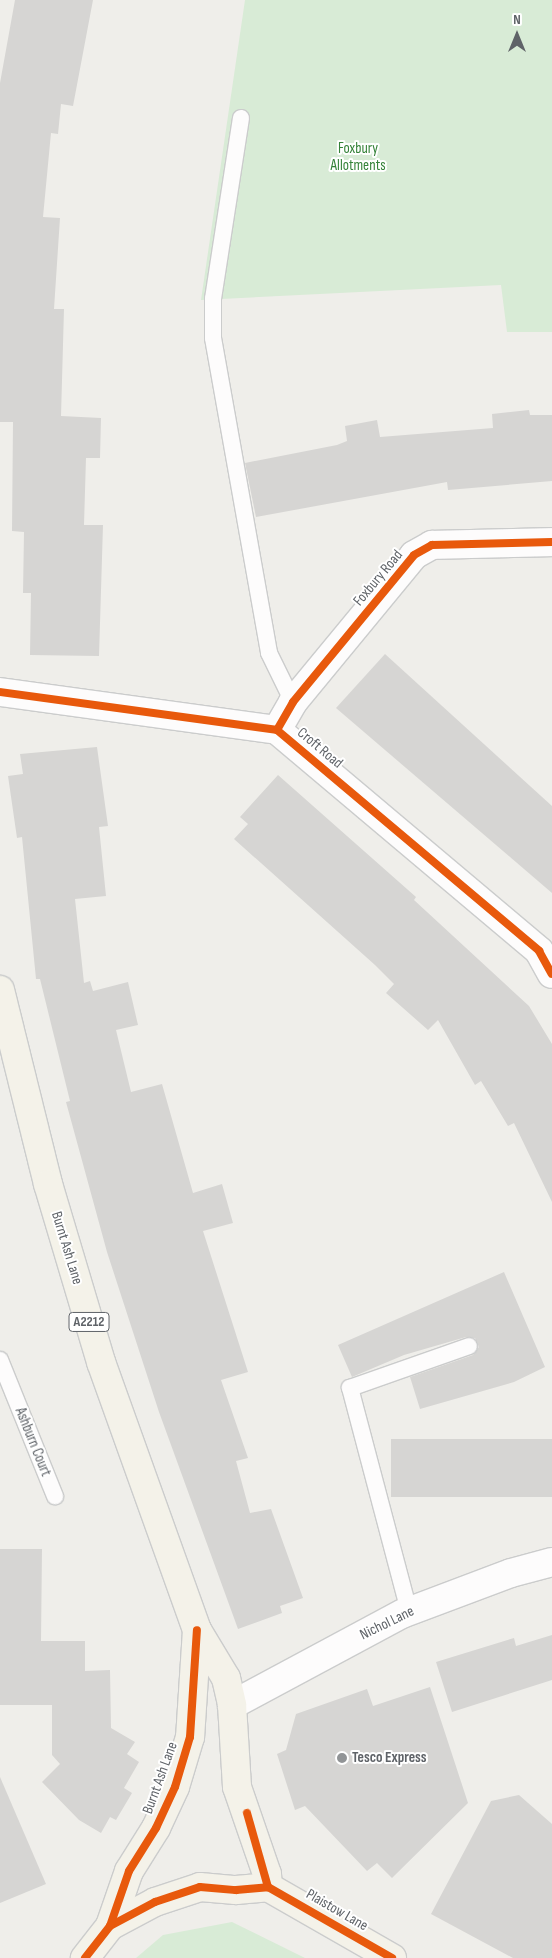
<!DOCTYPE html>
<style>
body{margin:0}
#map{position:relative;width:552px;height:1958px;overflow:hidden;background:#efeeea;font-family:"Sofia Sans Condensed",sans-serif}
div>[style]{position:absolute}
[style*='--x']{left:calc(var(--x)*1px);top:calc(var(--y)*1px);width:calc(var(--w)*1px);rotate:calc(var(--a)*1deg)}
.green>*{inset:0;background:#d8ebd6}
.building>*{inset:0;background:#d6d5d3;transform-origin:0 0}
.roads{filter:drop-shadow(1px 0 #cbcccc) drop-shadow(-1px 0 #cbcccc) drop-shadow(0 1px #cbcccc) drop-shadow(0 -1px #cbcccc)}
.service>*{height:16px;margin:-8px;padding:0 8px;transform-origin:8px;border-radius:8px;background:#fdfcfc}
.minor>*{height:28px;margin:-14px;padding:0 14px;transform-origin:14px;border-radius:14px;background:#fdfcfc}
.primary>*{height:28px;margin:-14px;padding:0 14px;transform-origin:14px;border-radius:14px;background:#f4f2e9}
.cycleway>*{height:8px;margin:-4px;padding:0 4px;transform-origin:4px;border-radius:4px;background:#e8590c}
.dots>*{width:14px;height:14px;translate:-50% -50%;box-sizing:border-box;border:2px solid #fff;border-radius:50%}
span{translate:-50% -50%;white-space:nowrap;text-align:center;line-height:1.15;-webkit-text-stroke:4px #fff;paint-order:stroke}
.shield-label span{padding:1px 4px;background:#fff;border:1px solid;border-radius:4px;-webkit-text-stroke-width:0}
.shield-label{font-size:14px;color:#5f6368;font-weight:700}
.park-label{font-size:15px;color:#348238}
.street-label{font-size:15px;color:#5f6368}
.poi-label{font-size:15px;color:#5f6368;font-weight:700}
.left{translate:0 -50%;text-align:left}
.north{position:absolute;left:492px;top:10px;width:50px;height:50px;-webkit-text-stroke:4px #fff;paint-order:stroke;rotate:0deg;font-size:14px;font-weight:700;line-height:20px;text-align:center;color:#5f6368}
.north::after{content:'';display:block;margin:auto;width:18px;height:22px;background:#5f6368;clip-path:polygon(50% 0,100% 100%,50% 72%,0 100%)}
</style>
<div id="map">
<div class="green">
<div style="clip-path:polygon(245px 0,552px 0,552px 332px,507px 332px,501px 285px,201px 300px)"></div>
<div style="clip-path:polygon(232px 1922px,305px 1958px,136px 1958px,163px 1935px)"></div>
</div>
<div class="building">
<div style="clip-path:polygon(15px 0,93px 0,73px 106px,61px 104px,58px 134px,51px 133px,43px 217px,60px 218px,54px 309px,64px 309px,61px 416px,101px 418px,100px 458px,86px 458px,84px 525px,103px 525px,99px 656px,30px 655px,31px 593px,23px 593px,24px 532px,12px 531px,13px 422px,0 422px,0 83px)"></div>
<div style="clip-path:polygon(529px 410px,530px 415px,552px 415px,552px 481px,448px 490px,447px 482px,256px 517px,245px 463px,337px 445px,347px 441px,345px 426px,377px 420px,380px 437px,493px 428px,492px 414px)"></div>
<div style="clip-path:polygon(385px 654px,552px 806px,552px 893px,336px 708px)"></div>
<div style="clip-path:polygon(97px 747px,108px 826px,99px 827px,106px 896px,75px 899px,84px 983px,90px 981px,93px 991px,128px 982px,138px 1025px,116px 1030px,131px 1092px,162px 1084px,193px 1193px,222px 1184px,233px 1223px,203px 1231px,248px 1372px,221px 1380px,248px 1458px,236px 1461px,250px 1513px,271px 1509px,303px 1598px,280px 1606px,282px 1613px,238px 1629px,159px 1412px,107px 1252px,66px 1102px,70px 1101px,40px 979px,36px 979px,22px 837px,17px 838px,8px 776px,23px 774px,20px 754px)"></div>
<div style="clip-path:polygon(278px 775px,416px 897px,414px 900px,529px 1006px,552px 1044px,552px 1202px,514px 1123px,508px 1126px,481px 1081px,475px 1085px,438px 1020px,428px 1030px,386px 993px,394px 984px,375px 965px,234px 839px,248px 824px,240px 817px)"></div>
<div style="clip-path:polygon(504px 1272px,545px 1367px,514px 1382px,420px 1409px,410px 1377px,473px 1355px,479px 1347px,475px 1338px,466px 1337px,404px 1355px,352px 1377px,338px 1345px)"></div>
<div style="left:552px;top:1439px;width:58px;height:161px;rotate:90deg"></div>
<div style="clip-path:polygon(0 1549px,42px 1549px,41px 1641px,85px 1641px,85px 1671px,110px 1670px,111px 1728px,135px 1742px,127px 1754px,139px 1762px,124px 1788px,132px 1793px,116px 1820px,110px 1817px,101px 1833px,79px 1820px,42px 1782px,60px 1764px,52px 1755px,52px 1705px,0 1705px)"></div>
<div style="clip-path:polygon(552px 1635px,552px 1680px,452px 1712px,436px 1662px,514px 1638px,516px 1646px)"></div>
<div style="clip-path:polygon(430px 1687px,468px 1803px,392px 1878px,377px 1863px,367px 1871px,305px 1806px,295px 1810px,277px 1754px,286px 1750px,296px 1714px,367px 1689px,373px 1706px)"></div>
<div style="clip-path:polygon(0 1777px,46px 1884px,0 1903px)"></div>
<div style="clip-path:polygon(519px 1795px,552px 1824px,552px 1958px,513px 1958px,431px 1914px,491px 1801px)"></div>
</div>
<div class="roads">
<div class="service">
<div style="--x:241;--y:118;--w:183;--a:98.8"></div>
<div style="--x:213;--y:299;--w:39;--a:90"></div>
<div style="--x:213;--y:338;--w:320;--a:79.9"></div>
<div style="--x:269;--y:653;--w:55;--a:63.9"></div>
<div style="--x:0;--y:1360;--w:147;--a:68"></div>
<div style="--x:409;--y:1611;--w:231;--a:-104.8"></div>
<div style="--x:350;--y:1388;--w:126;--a:-19.4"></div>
</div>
<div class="minor">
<div style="--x:0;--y:692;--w:280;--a:7.8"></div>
<div style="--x:277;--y:730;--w:343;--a:40.1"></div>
<div style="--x:539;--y:951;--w:26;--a:61"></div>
<div style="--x:277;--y:730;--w:32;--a:-60"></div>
<div style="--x:293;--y:702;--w:190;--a:-50.5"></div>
<div style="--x:414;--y:555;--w:21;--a:-29"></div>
<div style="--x:432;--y:545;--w:120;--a:-1.4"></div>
<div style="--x:232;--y:1705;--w:193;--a:-28.2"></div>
<div style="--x:402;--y:1614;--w:116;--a:-20.6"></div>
<div style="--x:511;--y:1573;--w:42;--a:-15"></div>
</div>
<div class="primary">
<div style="--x:0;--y:990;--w:200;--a:76.1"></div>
<div style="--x:48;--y:1184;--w:186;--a:73.4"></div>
<div style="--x:101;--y:1362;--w:285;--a:70.3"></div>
<div style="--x:197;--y:1630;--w:107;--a:93.7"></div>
<div style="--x:190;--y:1737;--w:52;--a:106.7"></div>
<div style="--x:175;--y:1787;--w:45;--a:114.9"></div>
<div style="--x:156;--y:1828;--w:51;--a:122.1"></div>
<div style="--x:129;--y:1871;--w:58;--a:109.1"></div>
<div style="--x:110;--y:1926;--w:41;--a:128"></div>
<div style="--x:197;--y:1630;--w:56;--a:58.9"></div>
<div style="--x:226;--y:1678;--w:28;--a:77"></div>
<div style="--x:232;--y:1705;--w:82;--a:86.5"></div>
<div style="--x:237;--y:1787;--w:92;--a:71"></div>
<div style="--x:267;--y:1874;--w:13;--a:86"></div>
<div style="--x:110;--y:1926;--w:51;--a:-28.1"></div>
<div style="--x:155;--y:1902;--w:47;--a:-18.4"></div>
<div style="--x:200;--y:1887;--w:36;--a:5"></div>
<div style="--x:236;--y:1890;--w:32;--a:-5"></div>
<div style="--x:268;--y:1887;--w:143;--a:29.8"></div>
</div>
</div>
<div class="cycleway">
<div style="--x:0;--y:692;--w:280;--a:7.8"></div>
<div style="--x:277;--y:730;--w:343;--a:40.1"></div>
<div style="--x:539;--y:951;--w:26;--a:61"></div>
<div style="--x:277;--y:730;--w:32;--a:-60"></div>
<div style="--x:293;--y:702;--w:190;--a:-50.5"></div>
<div style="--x:414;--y:555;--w:21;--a:-29"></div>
<div style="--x:432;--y:545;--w:120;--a:-1.4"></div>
<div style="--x:247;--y:1813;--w:77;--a:74.2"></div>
<div style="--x:110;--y:1926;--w:51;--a:-28.1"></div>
<div style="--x:155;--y:1902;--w:47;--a:-18.4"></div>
<div style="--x:200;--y:1887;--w:36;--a:5"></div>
<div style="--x:236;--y:1890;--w:32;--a:-5"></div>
<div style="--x:268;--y:1887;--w:143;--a:29.8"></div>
<div style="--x:85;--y:1958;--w:41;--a:-52"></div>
<div style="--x:110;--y:1926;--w:58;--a:-70.9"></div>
<div style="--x:129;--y:1871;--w:51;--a:-57.9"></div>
<div style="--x:156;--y:1828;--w:45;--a:-65.1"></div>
<div style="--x:175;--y:1787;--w:52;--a:-73.3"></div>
<div style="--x:190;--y:1737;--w:107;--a:-86.3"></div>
</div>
<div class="dots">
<div style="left:342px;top:1758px;background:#919496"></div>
</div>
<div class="shield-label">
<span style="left:89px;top:1322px">A2212</span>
</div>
<div class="park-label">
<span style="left:358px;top:157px">Foxbury<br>Allotments</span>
</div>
<div class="street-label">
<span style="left:378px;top:578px;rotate:-50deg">Foxbury Road</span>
<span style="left:320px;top:748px;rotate:40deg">Croft Road</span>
<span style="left:67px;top:1248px;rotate:73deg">Burnt Ash Lane</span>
<span style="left:33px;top:1442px;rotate:68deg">Ashburn Court</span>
<span style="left:387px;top:1623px;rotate:-26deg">Nichol Lane</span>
<span style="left:160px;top:1778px;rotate:-70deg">Burnt Ash Lane</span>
<span style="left:337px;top:1910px;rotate:30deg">Plaistow Lane</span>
</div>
<div class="poi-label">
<span class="left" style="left:352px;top:1758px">Tesco Express</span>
</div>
<div class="north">N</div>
</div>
